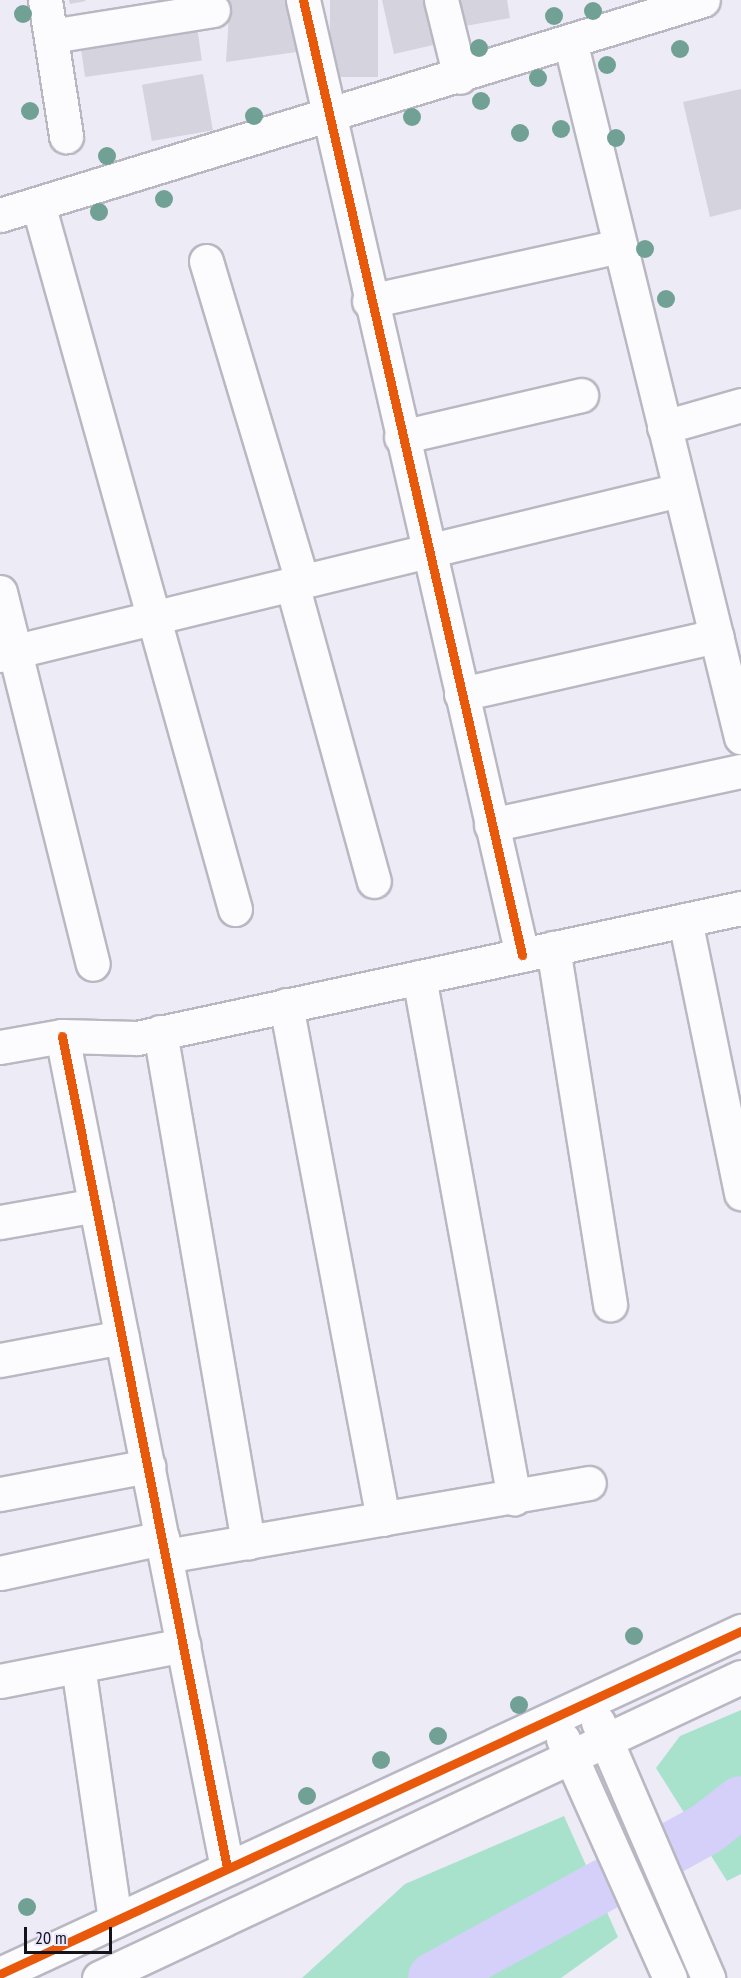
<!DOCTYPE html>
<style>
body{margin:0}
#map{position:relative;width:741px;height:1978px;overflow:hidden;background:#ecebf6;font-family:"PT Sans Narrow",sans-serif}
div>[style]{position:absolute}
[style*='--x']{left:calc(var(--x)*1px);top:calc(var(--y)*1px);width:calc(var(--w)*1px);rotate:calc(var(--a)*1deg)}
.green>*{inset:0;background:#a9e2cc}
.river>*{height:52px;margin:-26px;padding:0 26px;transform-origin:26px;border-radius:26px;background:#d4d0fa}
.building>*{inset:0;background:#d5d4de;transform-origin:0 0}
.roads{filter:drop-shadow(2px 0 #b9b8c2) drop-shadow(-2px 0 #b9b8c2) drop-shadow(0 2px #b9b8c2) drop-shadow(0 -2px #b9b8c2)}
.minor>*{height:33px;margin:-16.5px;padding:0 16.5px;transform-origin:16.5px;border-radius:16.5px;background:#fcfcfe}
.cycleway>*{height:9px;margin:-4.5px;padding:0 4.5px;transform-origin:4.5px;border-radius:4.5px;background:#e8590c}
.trees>*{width:18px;height:18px;margin:-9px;border-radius:50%;background:#71a194}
span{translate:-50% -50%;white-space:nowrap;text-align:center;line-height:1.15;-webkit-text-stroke:5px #e9e7fb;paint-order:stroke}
.scale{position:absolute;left:24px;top:1927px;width:88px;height:27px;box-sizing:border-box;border:3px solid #14131b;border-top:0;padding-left:8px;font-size:18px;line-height:21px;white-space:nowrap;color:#14131b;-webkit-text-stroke:4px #e9e7fb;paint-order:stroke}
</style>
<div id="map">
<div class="green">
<div style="clip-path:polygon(741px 1710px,741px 1874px,727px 1881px,656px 1768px,680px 1736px)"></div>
<div style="clip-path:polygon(564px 1816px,618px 1937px,561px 1978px,302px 1978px,405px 1884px)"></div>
</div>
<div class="river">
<div style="--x:434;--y:1978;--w:310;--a:-28.7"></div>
<div style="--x:706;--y:1829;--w:44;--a:-37.6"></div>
</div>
<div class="building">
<div style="clip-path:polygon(69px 0,85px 0,86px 1px,70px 4px)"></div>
<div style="clip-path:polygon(230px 0,293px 0,304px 51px,226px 62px)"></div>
<div style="left:330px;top:0;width:48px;height:77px"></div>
<div style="clip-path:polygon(382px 0,433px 0,442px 43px,394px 54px)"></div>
<div style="clip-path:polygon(460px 0,507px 0,510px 18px,465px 26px)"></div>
<div style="left:196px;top:19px;width:42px;height:118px;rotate:82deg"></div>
<div style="left:203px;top:74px;width:57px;height:62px;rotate:80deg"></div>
<div style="clip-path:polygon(741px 89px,741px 209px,710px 217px,683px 102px)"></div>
</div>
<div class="roads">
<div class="minor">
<div style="--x:45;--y:0;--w:138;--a:81.2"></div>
<div style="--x:303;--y:0;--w:980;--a:77.08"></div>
<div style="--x:441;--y:0;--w:79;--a:76.1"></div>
<div style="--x:51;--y:36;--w:164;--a:-9.1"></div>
<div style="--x:570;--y:41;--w:717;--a:76.2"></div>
<div style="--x:38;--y:204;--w:732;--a:74.39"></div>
<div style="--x:0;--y:215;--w:735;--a:-17.01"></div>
<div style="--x:206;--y:261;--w:335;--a:73.3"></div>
<div style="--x:369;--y:301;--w:257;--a:-12.4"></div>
<div style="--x:664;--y:427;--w:80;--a:-15.9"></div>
<div style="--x:401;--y:437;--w:185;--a:-13.1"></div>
<div style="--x:292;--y:584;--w:308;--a:74.6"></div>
<div style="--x:0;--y:592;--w:383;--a:76"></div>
<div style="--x:0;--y:655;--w:699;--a:-13.66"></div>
<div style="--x:461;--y:694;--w:262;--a:-12.8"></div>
<div style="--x:491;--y:825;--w:256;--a:-12.2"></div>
<div style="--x:685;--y:920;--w:279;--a:78.4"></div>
<div style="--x:553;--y:948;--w:361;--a:80.9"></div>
<div style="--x:419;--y:977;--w:530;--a:79.67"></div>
<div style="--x:286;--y:1005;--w:523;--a:79.31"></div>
<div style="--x:160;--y:1032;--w:518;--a:80.21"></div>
<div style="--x:62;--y:1036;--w:848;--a:78.78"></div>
<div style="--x:0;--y:1047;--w:63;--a:-10.1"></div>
<div style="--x:62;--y:1036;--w:75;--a:1.5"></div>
<div style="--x:137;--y:1038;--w:618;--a:-12.15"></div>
<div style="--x:0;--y:1222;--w:97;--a:-10"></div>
<div style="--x:0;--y:1360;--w:124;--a:-10.7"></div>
<div style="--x:0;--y:1494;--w:151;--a:-10.7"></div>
<div style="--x:166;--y:1556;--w:429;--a:-9.8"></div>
<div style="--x:0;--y:1573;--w:166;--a:-12.2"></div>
<div style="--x:78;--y:1666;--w:257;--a:81.7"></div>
<div style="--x:0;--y:1681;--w:187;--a:-11.1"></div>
<div style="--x:598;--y:1722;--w:279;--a:66.7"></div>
<div style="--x:563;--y:1739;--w:262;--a:65.9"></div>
<div style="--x:0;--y:1974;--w:817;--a:-24.84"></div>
<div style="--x:99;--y:1978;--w:709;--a:-25.12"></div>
</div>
</div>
<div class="cycleway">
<div style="--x:303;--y:0;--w:980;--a:77.08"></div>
<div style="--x:62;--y:1036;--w:848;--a:78.78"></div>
<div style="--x:0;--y:1974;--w:817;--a:-24.84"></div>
</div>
<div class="trees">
<div style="left:593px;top:11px"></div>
<div style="left:23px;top:14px"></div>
<div style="left:554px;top:16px"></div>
<div style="left:479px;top:48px"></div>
<div style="left:680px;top:49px"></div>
<div style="left:607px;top:65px"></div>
<div style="left:538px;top:78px"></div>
<div style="left:481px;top:101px"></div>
<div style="left:30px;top:111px"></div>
<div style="left:254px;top:116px"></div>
<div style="left:412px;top:117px"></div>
<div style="left:561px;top:129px"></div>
<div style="left:520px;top:133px"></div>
<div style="left:616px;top:138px"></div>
<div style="left:107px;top:156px"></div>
<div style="left:164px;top:199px"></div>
<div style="left:99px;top:212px"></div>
<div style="left:645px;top:249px"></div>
<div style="left:666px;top:299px"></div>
<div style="left:634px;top:1636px"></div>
<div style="left:519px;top:1705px"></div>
<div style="left:438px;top:1736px"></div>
<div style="left:381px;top:1760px"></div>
<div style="left:307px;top:1796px"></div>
<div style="left:27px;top:1907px"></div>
</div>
<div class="scale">20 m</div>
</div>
